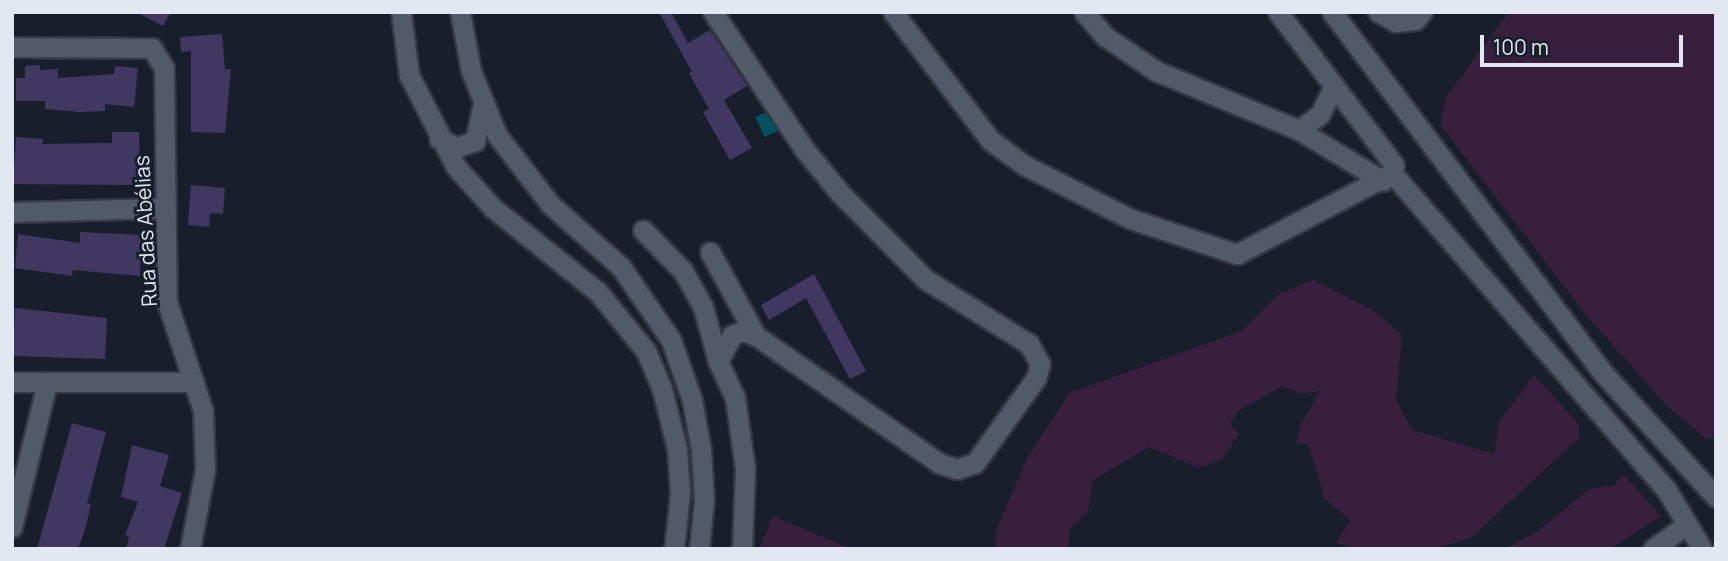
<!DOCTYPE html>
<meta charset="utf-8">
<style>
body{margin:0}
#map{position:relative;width:1728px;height:561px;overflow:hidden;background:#181e2c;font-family:Manrope,sans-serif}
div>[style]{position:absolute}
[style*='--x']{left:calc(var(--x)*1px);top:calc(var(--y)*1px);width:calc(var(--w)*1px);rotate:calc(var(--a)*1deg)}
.green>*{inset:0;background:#371f3d}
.water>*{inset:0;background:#00515e;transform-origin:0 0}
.building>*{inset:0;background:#413862}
.roads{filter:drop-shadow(2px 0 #353945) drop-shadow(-2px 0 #353945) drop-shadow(0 2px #353945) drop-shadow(0 -2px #353945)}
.minor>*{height:19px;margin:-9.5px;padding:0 9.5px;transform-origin:9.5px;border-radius:9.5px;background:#525a6a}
span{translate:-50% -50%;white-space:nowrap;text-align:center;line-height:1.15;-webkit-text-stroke:6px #181e2c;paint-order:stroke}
.street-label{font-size:21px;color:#e3e7f1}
.frame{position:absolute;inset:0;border:14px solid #e3e7f1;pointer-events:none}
.scale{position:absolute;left:1480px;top:35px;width:203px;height:32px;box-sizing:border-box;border:4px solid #e3e7f1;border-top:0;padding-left:9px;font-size:21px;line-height:24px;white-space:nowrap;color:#e3e7f1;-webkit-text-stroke:5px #181e2c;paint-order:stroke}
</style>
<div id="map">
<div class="green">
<div style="clip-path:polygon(1509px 12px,1716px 12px,1716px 437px,1706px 439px,1666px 405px,1586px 315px,1440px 124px,1446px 97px)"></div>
<div style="clip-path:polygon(1313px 280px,1376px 312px,1402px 336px,1396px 400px,1412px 430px,1494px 454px,1499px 422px,1534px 375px,1579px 424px,1579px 438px,1471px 538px,1432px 549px,1350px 547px,1336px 543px,1350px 520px,1325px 499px,1308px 444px,1297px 444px,1300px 426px,1320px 391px,1301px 394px,1283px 386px,1239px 410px,1230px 424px,1239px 434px,1222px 459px,1199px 468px,1149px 447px,1093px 480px,1088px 512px,1069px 530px,1070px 549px,994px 549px,997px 528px,1027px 459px,1069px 393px,1242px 331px,1279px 294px)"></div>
<div style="clip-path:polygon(1623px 474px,1661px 516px,1610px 549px,1505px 549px,1538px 531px,1589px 489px,1615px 485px)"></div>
<div style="clip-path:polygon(773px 516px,852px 549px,759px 549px)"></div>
</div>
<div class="water">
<div style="left:771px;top:110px;width:22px;height:17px;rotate:66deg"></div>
</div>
<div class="building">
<div style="clip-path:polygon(136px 12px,171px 12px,163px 26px)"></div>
<div style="clip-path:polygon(659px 12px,671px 12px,688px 43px,710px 30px,747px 86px,724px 100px,752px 148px,730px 160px,703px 112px,709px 109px,689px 73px,692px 72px)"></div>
<div style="clip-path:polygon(222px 34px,225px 69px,231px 69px,225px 133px,191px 132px,191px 51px,181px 52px,180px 37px)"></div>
<div style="clip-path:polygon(40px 65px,40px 70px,58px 69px,58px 78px,114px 74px,115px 66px,138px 68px,134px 107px,105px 104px,105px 111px,79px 112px,45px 109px,45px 101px,16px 101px,16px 78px,25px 78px,25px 66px)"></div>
<div style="clip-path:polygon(112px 132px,139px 132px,140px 185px,13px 184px,16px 137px,43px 139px,42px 144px,112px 143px)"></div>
<div style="clip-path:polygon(191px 185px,225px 188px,223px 214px,210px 213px,209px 227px,188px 225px)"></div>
<div style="clip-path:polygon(80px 232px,141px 235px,140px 276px,73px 270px,72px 276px,15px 268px,18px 234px,80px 243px)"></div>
<div style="clip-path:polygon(814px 274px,866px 371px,850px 379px,806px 298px,769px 320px,761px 305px)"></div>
<div style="clip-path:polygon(15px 308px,107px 318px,105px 359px,13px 356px)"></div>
<div style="clip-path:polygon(72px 423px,106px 432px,87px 504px,91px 504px,86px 527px,78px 549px,37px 549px)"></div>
<div style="clip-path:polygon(132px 445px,169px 455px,160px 486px,182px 493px,164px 549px,126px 549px,129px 536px,125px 535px,138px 502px,121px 497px)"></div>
</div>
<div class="roads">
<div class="minor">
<div style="--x:401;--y:12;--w:64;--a:82.8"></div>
<div style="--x:409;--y:75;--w:103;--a:62.9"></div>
<div style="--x:456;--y:167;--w:55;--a:47.9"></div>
<div style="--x:493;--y:208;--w:134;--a:38.7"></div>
<div style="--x:598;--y:292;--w:76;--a:50.9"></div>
<div style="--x:646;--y:351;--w:41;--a:67.2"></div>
<div style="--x:662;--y:389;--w:62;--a:76"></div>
<div style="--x:677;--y:449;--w:44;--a:86.1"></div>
<div style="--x:680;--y:493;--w:56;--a:96.1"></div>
<div style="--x:460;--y:12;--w:60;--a:79.4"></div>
<div style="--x:471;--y:71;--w:69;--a:67.9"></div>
<div style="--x:497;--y:135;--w:88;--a:52.4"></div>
<div style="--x:551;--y:205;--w:94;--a:41.5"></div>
<div style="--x:621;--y:267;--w:88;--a:55.6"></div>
<div style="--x:671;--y:340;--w:64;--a:70.7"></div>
<div style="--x:692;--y:400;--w:51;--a:79.8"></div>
<div style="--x:701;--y:450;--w:50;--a:86.6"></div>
<div style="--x:704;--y:500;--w:49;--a:95.8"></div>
<div style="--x:713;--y:12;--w:164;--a:56.4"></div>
<div style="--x:804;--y:149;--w:57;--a:50.7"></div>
<div style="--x:840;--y:193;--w:121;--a:45.3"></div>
<div style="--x:925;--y:279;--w:123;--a:32"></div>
<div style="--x:1029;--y:344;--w:23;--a:61"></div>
<div style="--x:1040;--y:364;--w:15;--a:106"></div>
<div style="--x:1036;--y:378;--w:105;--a:125.7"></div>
<div style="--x:975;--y:463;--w:19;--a:162"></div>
<div style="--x:957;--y:469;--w:19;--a:-162"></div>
<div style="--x:939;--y:463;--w:223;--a:-145.2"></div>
<div style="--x:756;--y:336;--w:14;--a:-159"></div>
<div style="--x:743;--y:331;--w:12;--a:160"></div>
<div style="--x:732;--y:335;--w:30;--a:118"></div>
<div style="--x:893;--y:12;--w:161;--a:52.8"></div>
<div style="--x:990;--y:140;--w:42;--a:36.3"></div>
<div style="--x:1024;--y:165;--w:120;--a:26.8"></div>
<div style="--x:1131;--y:219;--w:112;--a:18.3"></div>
<div style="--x:1237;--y:254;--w:175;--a:-27.6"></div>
<div style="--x:1392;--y:173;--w:8;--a:-76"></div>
<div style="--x:1394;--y:165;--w:192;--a:-127.2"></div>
<div style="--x:1084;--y:12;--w:33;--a:49"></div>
<div style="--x:1106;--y:37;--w:60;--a:34.2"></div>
<div style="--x:1156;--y:71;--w:155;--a:22.4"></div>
<div style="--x:1299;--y:130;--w:98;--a:31.3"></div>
<div style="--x:1332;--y:12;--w:453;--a:53.1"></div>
<div style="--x:1604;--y:374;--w:166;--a:47.7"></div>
<div style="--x:1378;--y:12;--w:21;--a:29"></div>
<div style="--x:1396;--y:22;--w:19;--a:-6"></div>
<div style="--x:1415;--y:20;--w:11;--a:-49"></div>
<div style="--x:12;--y:47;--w:140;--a:0.4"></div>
<div style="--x:152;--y:48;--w:23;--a:59"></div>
<div style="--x:164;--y:68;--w:234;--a:89.3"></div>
<div style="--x:167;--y:302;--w:115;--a:71.7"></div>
<div style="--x:203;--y:411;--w:58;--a:88"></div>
<div style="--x:205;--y:469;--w:81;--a:100.6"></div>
<div style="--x:1299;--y:130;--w:26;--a:-37"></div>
<div style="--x:1320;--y:114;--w:31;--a:-63"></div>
<div style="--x:439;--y:139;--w:20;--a:24"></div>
<div style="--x:457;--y:147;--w:19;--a:-18"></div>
<div style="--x:475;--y:141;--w:35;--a:-78"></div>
<div style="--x:1392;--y:173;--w:418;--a:49.1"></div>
<div style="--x:1666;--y:489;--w:70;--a:59"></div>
<div style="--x:12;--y:212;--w:152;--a:-1.5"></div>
<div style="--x:643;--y:230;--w:57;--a:45.7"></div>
<div style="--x:683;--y:271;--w:41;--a:60.9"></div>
<div style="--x:703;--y:307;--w:56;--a:74.5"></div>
<div style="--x:718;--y:361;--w:41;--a:65.3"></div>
<div style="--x:735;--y:398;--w:71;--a:81.9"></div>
<div style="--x:745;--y:468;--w:81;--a:92.1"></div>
<div style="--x:710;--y:252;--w:96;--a:61.3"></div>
<div style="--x:12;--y:382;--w:182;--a:0"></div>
<div style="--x:12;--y:527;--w:149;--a:-76.4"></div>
<div style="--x:1653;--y:549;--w:42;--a:-36.3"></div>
</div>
</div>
<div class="street-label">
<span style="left:145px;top:231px;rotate:-93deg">Rua das Abélias</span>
</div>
<div class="frame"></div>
<div class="scale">100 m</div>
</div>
